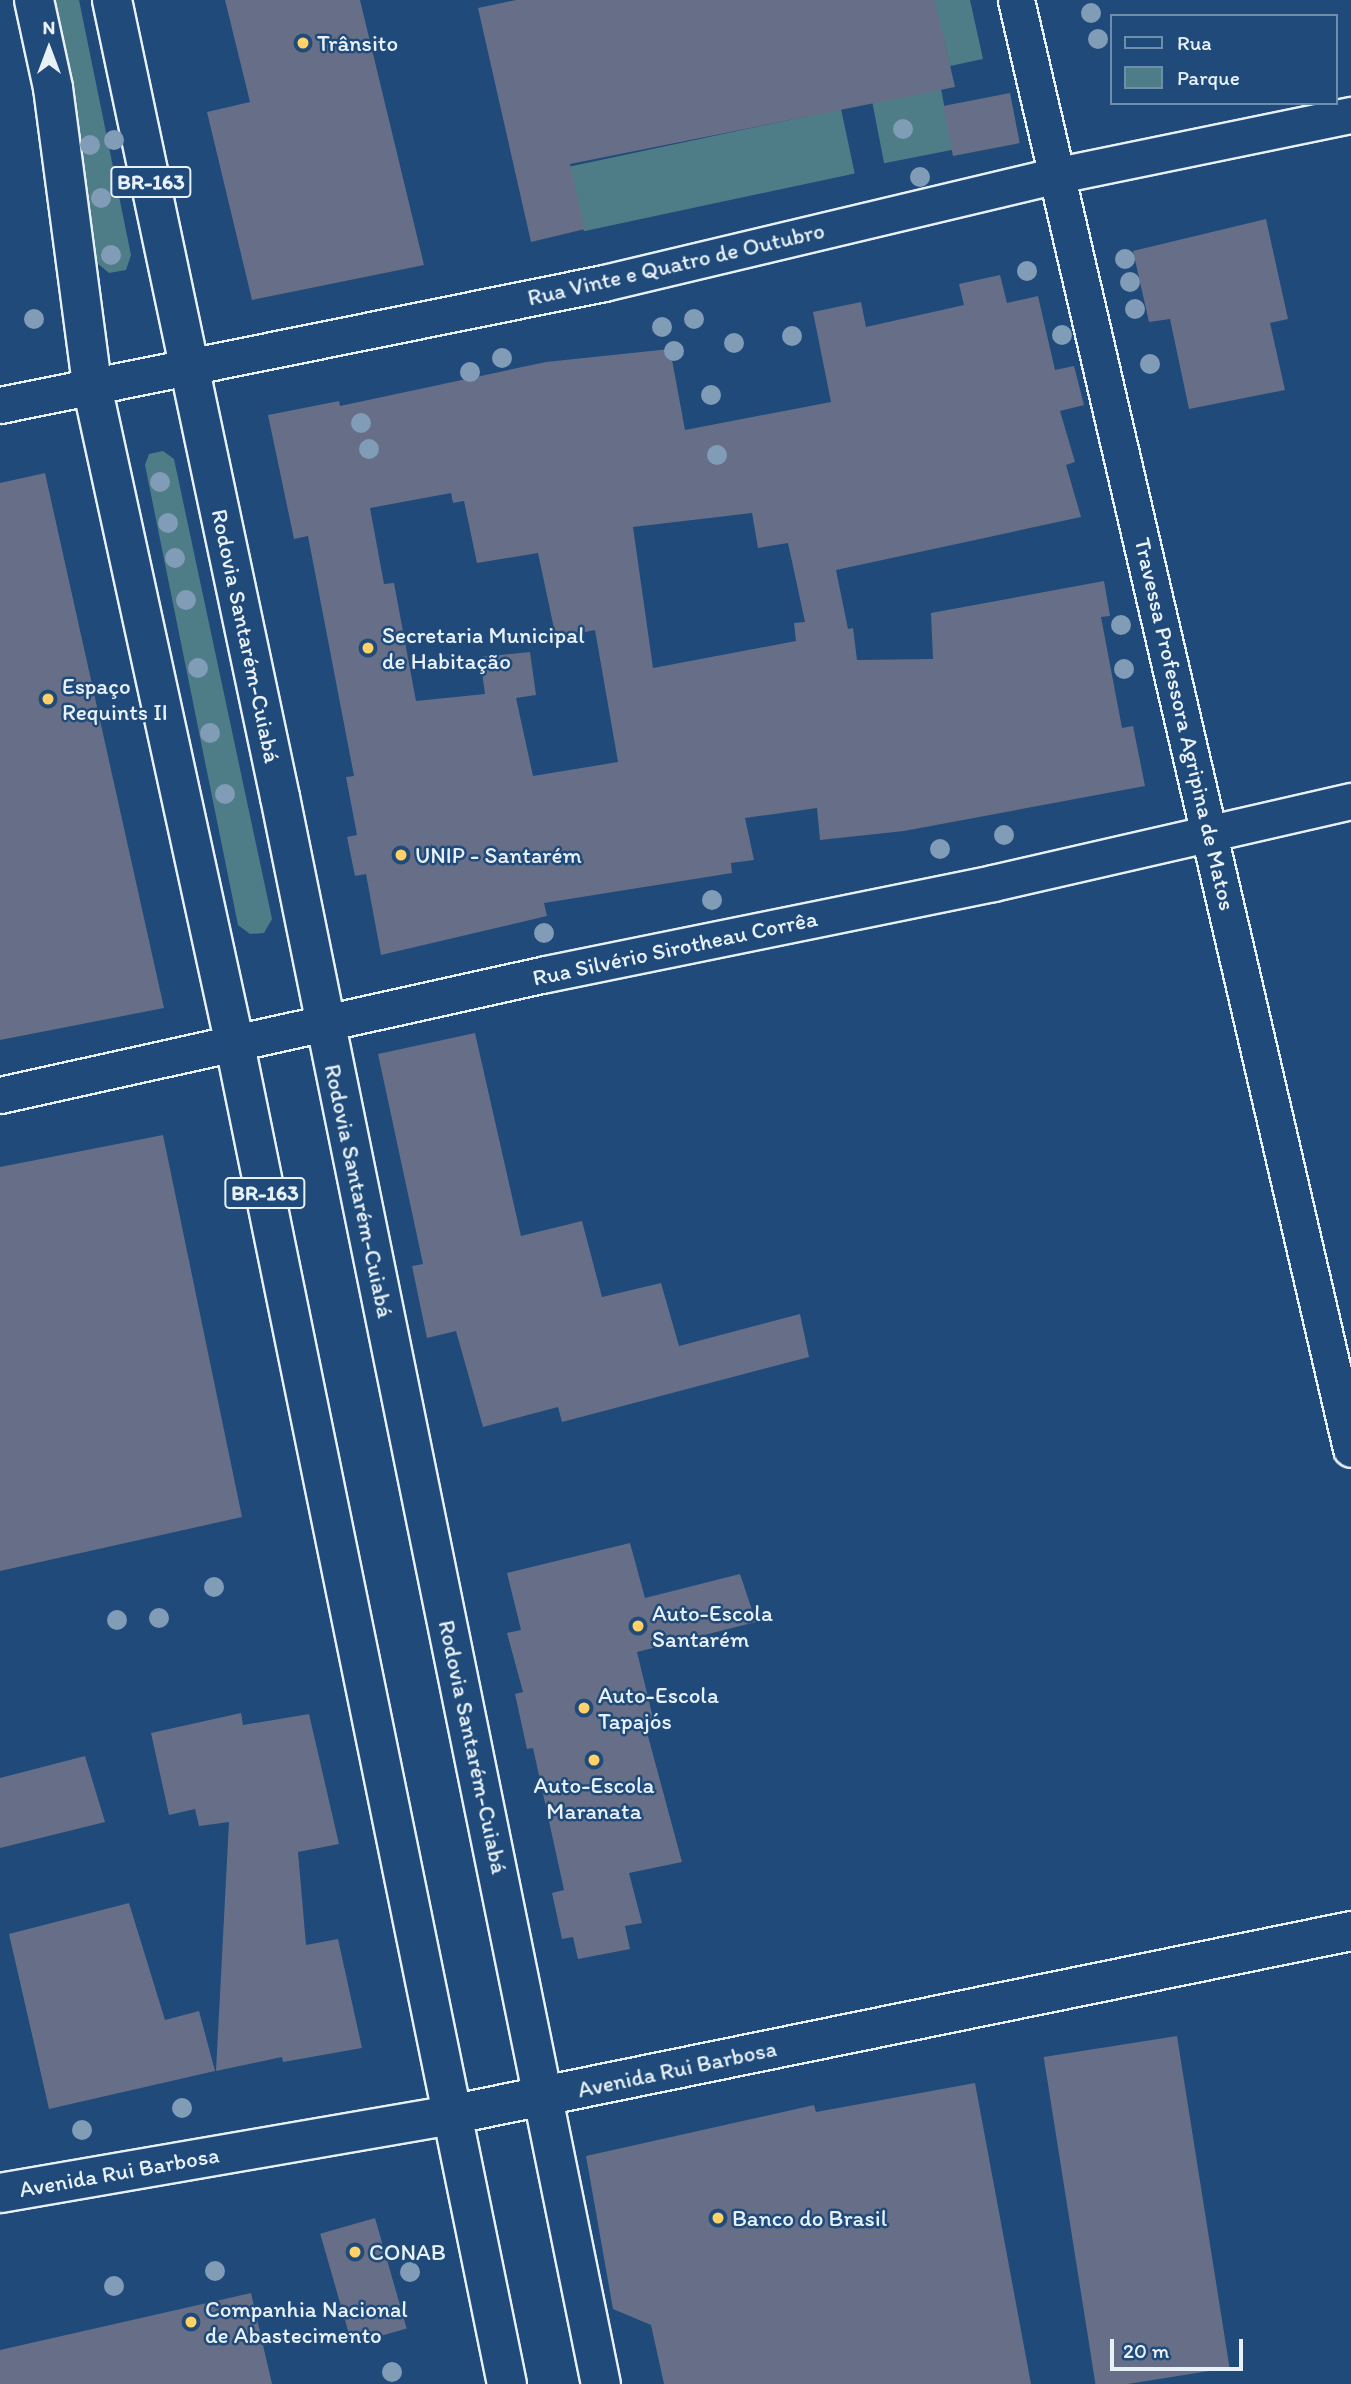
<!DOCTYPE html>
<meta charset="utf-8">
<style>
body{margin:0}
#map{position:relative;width:1351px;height:2384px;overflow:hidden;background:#1f4a7a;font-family:Itim,sans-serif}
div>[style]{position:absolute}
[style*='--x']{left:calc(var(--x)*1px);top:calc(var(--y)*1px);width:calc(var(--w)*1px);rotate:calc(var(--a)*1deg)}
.green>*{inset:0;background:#4e7d88;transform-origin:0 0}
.building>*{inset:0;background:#666f87;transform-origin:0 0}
.roads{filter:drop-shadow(2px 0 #e8f1f8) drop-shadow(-2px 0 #e8f1f8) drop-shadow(0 2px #e8f1f8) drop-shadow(0 -2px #e8f1f8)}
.street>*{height:35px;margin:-17.5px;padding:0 17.5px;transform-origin:17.5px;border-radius:17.5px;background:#1f4a7a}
.secondary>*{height:38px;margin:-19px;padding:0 19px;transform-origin:19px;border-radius:19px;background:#1f4a7a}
.highway>*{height:38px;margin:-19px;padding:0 19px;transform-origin:19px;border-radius:19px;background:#1f4a7a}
.trees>*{width:20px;height:20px;margin:-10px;border-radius:50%;background:#819cb6}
.dots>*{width:19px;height:19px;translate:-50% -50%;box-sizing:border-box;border:4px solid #1f4a7a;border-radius:50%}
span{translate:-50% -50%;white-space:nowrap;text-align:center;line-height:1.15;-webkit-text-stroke:5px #1f4a7a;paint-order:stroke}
.shield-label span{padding:2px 5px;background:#1f4a7a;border:2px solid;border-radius:5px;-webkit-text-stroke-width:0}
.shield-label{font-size:21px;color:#e8f1f8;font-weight:700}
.poi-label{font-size:23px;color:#e8f1f8}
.left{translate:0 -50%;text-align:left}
.street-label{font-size:23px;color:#e8f1f8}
.legend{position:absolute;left:1110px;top:14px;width:228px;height:91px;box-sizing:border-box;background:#1f4a7a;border:2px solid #6f8dac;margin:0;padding:9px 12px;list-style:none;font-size:21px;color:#e8f1f8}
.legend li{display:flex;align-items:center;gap:14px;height:35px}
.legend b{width:35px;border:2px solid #6f8dac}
.north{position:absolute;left:14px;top:14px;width:70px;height:70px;-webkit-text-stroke:5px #1f4a7a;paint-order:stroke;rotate:0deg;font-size:19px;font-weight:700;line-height:28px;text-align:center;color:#e8f1f8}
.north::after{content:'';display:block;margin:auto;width:24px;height:32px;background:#e8f1f8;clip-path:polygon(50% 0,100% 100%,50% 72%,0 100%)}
.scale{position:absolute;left:1110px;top:2339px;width:133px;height:32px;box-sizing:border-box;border:4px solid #e8f1f8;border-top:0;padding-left:9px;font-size:21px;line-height:24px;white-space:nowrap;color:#e8f1f8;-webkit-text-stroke:5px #1f4a7a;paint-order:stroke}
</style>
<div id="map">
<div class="green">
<div style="clip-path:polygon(45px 0,79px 0,131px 255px,126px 270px,109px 273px,97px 263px)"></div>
<div style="clip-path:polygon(850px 0,970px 0,983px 59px,950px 66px,944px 40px)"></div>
<div style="left:941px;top:89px;width:62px;height:70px;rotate:79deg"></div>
<div style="left:841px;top:109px;width:66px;height:277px;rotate:78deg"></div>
<div style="clip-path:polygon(163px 451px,174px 459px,272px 919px,264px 933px,250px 934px,238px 925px,145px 465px,149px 454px)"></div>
</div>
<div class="building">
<div style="clip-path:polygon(225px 0,360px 0,424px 265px,252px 300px,207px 112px,250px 102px)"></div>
<div style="clip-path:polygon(516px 0,935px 0,955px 87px,570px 164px,585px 229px,531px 242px,478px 8px)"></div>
<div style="left:1010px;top:93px;width:51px;height:68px;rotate:79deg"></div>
<div style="clip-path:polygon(1266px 219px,1288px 319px,1270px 323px,1285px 390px,1189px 409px,1170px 319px,1149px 322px,1133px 251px)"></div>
<div style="clip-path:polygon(evenodd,1000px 275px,1007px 303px,1038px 296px,1055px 370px,1074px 366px,1084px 405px,1060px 411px,1075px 462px,1066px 465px,1081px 517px,836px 570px,848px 629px,853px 628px,857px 660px,933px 659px,931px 613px,1104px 581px,1110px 616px,1101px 617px,1122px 728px,1133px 726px,1145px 786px,904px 831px,820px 840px,817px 808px,745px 818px,754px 860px,731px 863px,732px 873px,544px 903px,547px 916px,381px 955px,366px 874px,355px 876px,347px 837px,357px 835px,346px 777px,354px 776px,308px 536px,294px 539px,268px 415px,339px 401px,340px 406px,546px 362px,670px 349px,685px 430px,831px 402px,813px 312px,861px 302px,866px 327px,964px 305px,959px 284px,1000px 275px,451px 493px,453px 503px,464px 501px,477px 563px,538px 553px,556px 638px,595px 630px,618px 762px,533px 776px,516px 698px,536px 695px,530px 652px,480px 657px,485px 694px,416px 701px,394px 583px,384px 584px,370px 508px,451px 493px,1000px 275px,752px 513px,758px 548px,788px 543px,805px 622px,794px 623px,796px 641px,653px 668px,633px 527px,752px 513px)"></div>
<div style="clip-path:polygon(45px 473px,164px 1008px,0 1040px,0 483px)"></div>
<div style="clip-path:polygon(475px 1033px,521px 1236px,582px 1221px,602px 1297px,661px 1283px,679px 1346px,800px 1314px,809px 1357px,562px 1422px,558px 1407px,483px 1427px,456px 1331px,427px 1338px,412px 1266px,423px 1264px,378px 1054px)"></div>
<div style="clip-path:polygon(163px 1135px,242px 1517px,0 1571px,0 1167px)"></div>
<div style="clip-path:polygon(630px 1543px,645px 1598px,740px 1574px,756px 1622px,637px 1652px,654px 1722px,645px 1725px,682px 1862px,629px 1873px,642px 1923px,625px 1926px,630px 1949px,578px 1959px,573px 1937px,562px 1939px,552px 1893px,564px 1890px,533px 1748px,527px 1749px,515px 1694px,523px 1692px,507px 1633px,521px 1630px,507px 1573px)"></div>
<div style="clip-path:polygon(241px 1713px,243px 1725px,309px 1714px,339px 1844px,298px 1852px,306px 1945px,338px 1939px,362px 2048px,283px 2062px,282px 2057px,216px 2071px,229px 1822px,199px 1826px,195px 1809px,169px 1815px,151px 1733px)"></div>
<div style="clip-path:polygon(85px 1756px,105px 1822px,0 1848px,0 1778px)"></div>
<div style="clip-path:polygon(129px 1903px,165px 2020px,199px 2011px,215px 2071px,49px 2109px,9px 1934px)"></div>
<div style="left:1177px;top:2036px;width:336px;height:135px;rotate:81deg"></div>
<div style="clip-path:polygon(975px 2083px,1031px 2384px,664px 2384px,651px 2325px,613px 2309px,586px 2156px,814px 2105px,816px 2112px)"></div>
<div style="left:375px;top:2218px;width:115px;height:57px;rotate:74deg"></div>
<div style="clip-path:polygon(251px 2293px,272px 2384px,0 2384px,0 2350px)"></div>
</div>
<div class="roads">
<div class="street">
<div style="--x:1016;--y:0;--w:1487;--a:76.98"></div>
<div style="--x:0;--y:405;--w:616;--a:-11.42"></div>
<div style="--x:604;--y:283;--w:467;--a:-13.4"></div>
<div style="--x:1058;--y:175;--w:299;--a:-11.6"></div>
<div style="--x:0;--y:1095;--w:559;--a:-12.5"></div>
<div style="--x:546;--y:974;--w:456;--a:-11.5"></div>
<div style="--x:993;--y:883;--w:367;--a:-12.9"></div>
</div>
<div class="secondary">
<div style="--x:0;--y:2193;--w:457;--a:-9.8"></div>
<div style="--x:450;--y:2115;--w:920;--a:-11.54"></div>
</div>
<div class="highway">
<div style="--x:34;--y:0;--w:90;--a:77.8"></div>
<div style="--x:53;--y:88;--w:301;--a:82.5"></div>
<div style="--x:92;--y:386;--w:674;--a:77.76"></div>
<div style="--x:235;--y:1045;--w:1366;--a:78.52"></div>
<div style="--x:112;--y:0;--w:815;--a:78.1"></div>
<div style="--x:280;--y:797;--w:1619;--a:78.57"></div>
</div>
</div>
<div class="trees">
<div style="left:1091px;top:13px"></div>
<div style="left:1098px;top:39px"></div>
<div style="left:903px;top:129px"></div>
<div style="left:114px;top:140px"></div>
<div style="left:90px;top:145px"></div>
<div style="left:920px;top:177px"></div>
<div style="left:101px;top:198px"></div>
<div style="left:111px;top:255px"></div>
<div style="left:1125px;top:259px"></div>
<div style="left:1027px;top:271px"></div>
<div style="left:1130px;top:282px"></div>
<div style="left:1135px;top:309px"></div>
<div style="left:34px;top:319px"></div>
<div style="left:694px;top:319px"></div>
<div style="left:662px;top:327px"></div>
<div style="left:1062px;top:335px"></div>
<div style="left:792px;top:336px"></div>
<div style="left:734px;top:343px"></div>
<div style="left:674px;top:351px"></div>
<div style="left:502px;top:358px"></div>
<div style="left:1150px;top:364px"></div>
<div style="left:470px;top:372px"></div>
<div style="left:711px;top:395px"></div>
<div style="left:361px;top:423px"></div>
<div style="left:369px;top:449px"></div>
<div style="left:717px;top:455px"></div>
<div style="left:160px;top:482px"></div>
<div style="left:168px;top:523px"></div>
<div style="left:175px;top:558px"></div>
<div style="left:186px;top:600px"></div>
<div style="left:1121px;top:625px"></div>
<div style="left:198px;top:668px"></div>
<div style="left:1124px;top:669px"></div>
<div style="left:210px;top:733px"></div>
<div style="left:225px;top:794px"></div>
<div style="left:1004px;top:835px"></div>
<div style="left:940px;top:849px"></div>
<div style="left:712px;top:900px"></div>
<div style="left:544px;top:933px"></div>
<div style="left:214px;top:1587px"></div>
<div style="left:159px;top:1618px"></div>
<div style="left:117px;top:1620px"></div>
<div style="left:182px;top:2108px"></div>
<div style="left:82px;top:2130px"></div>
<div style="left:215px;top:2271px"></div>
<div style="left:410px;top:2272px"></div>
<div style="left:114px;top:2286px"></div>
<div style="left:392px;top:2372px"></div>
</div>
<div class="dots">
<div style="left:303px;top:43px;background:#ffd166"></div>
<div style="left:368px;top:648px;background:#ffd166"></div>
<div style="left:48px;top:699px;background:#ffd166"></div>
<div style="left:401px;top:855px;background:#ffd166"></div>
<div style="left:638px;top:1626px;background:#ffd166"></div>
<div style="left:584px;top:1708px;background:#ffd166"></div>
<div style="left:594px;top:1760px;background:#ffd166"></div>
<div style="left:718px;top:2218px;background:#ffd166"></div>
<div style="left:355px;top:2252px;background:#ffd166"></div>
<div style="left:191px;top:2322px;background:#ffd166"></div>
</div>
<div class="shield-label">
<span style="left:151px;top:182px">BR-163</span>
<span style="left:265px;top:1193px">BR-163</span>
</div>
<div class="poi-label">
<span class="left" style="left:317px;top:43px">Trânsito</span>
<span class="left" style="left:382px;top:648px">Secretaria Municipal<br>de Habitação</span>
<span class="left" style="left:62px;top:699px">Espaço<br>Requints II</span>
<span class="left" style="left:415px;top:855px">UNIP - Santarém</span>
<span class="left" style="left:652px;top:1626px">Auto-Escola<br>Santarém</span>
<span class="left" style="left:598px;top:1708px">Auto-Escola<br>Tapajós</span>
<span style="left:594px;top:1798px">Auto-Escola<br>Maranata</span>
<span class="left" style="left:732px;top:2218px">Banco do Brasil</span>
<span class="left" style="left:369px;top:2252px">CONAB</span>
<span class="left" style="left:205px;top:2322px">Companhia Nacional<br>de Abastecimento</span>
</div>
<div class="street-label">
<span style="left:676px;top:264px;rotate:-13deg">Rua Vinte e Quatro de Outubro</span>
<span style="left:246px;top:636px;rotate:78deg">Rodovia Santarém-Cuiabá</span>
<span style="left:1185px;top:724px;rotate:77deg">Travessa Professora Agripina de Matos</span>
<span style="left:675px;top:948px;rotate:-12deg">Rua Silvério Sirotheau Corrêa</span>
<span style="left:359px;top:1191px;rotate:78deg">Rodovia Santarém-Cuiabá</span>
<span style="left:473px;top:1747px;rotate:78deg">Rodovia Santarém-Cuiabá</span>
<span style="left:677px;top:2069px;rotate:-12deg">Avenida Rui Barbosa</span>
<span style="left:119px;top:2172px;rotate:-10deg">Avenida Rui Barbosa</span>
</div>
<ul class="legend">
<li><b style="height:9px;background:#1f4a7a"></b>Rua</li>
<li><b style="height:19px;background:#4e7d88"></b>Parque</li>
</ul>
<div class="north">N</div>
<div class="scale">20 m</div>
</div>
